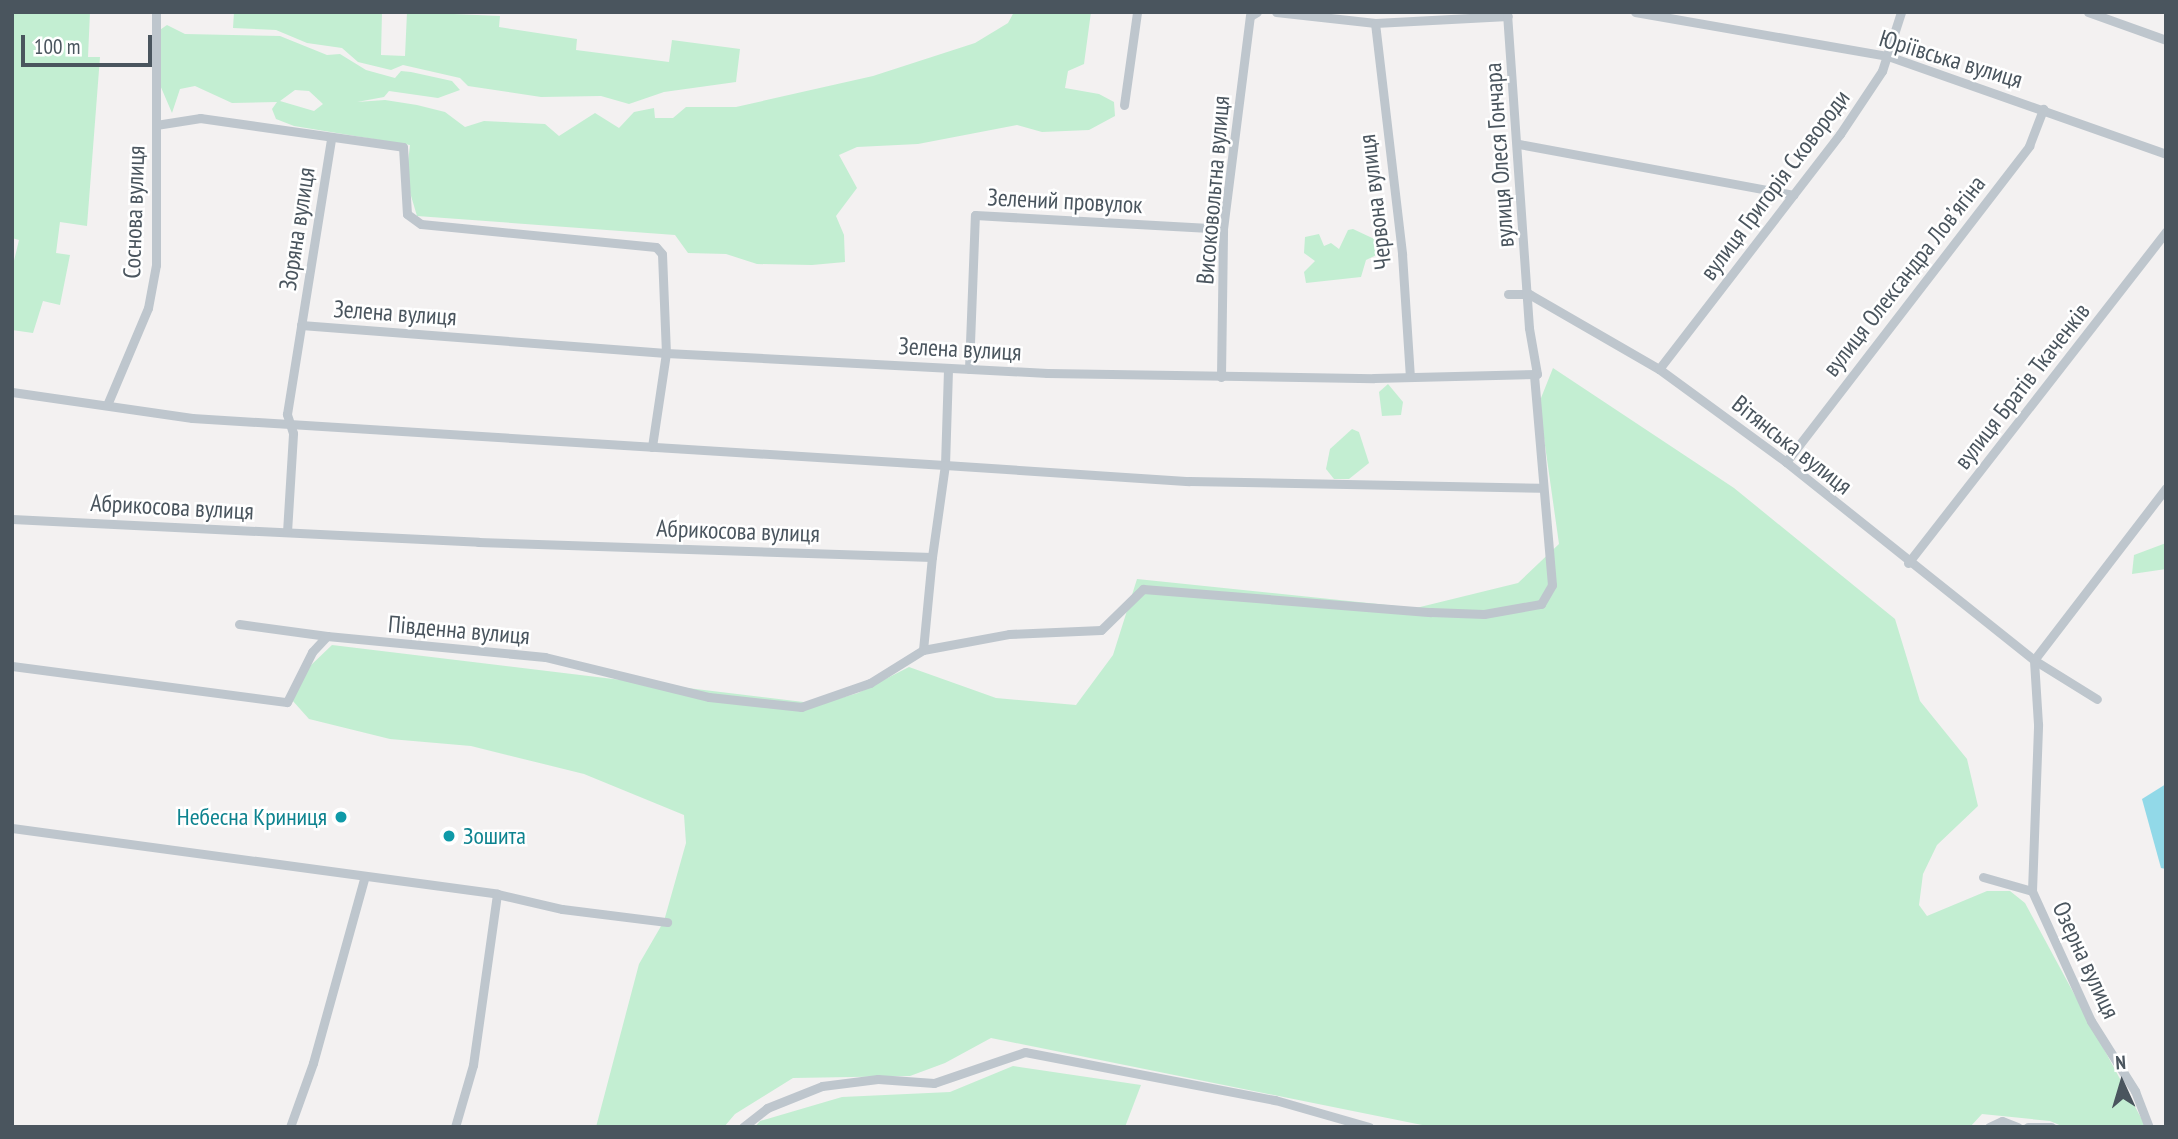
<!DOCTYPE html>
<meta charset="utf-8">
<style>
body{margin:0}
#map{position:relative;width:2178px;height:1139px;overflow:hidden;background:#f3f1f1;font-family:"PT Sans Narrow",sans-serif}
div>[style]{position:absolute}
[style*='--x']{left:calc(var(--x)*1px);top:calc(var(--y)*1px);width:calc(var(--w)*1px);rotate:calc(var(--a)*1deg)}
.green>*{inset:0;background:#c3eed2}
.water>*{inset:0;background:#92d9e8}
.street>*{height:9px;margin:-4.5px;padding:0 4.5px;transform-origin:4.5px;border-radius:4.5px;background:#bec6cd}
.dots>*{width:19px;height:19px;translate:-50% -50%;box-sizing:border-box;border:4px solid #fff;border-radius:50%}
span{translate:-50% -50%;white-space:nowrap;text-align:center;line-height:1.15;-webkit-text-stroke:5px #fff;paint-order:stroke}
.street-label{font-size:24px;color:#4a555e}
.culture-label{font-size:24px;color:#0d838f}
.right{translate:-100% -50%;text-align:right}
.left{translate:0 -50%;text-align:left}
.frame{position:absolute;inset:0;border:14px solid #4a555e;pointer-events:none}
.north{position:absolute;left:2087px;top:1048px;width:70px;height:70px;-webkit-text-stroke:5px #fff;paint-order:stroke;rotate:356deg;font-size:19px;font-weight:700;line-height:28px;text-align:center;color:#4a555e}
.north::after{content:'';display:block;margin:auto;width:24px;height:32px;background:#4a555e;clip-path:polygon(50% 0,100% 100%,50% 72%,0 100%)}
.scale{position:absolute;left:21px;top:35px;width:131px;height:32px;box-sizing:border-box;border:4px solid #4a555e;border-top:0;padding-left:9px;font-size:21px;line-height:24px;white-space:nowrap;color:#4a555e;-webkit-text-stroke:5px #fff;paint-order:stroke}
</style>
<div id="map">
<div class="green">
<div style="clip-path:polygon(12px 12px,90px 12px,88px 57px,100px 57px,87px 226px,60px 222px,56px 253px,70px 255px,60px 305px,43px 301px,33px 333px,12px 330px,12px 269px,19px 240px,12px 238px)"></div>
<div style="clip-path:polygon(234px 12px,382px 12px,381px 55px,405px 56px,407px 12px,500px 16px,499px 27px,577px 39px,576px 50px,669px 62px,672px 40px,740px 49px,736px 82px,664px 92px,629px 104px,601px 96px,541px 97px,468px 86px,460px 78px,403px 65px,391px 70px,358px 62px,342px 48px,307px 43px,276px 30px,233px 28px)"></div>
<div style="clip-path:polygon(evenodd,1014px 12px,1091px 12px,1084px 64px,1068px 71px,1065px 88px,1099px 94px,1114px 102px,1115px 116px,1089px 130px,1042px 132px,1017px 125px,918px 144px,857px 147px,839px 155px,857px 188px,836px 216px,844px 235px,845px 262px,812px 265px,757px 264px,726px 254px,688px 253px,675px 235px,417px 216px,406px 179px,410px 145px,294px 126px,276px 119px,272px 109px,277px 102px,232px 103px,195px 86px,180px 89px,172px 113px,157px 78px,154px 34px,167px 25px,185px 34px,280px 36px,327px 55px,340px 54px,366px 70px,395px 78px,401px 71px,411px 72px,452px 81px,460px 90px,438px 98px,389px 91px,384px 97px,357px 102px,385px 100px,417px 105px,445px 112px,465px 127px,484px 121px,545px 124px,559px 136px,595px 113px,619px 128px,634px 112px,654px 108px,655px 118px,673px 118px,686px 107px,736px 107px,873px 76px,975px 43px,1008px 23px,1014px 12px,295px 90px,309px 91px,323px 104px,314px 111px,280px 101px,295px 90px)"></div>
<div style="clip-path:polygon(1353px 229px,1385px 244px,1385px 251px,1366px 260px,1361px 277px,1306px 283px,1304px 272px,1315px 261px,1304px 253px,1305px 237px,1319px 234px,1324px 246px,1331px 243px,1339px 249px,1348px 230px)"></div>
<div style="clip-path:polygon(1553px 368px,1734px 488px,1895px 619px,1920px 701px,1967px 759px,1978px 806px,1937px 845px,1923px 874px,1919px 905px,1927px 916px,1987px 891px,2010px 891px,2025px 903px,2146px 1127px,2064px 1127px,2050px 1121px,1982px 1114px,1970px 1127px,1432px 1127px,991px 1038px,945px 1063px,910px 1076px,793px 1078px,735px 1114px,724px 1127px,596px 1127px,639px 964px,664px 921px,686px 843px,684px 815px,584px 774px,471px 746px,390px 739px,309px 719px,292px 700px,309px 667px,332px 645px,820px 704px,858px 693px,909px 667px,996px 698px,1076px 705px,1113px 655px,1137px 579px,1416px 608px,1518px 583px,1559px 544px,1539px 403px)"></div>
<div style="clip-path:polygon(1388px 384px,1403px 402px,1401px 415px,1382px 416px,1379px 392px)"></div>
<div style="clip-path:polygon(1352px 429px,1359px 432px,1369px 463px,1349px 479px,1334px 479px,1326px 469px,1330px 449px)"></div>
<div style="clip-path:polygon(2166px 543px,2166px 569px,2132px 574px,2134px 555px)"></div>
<div style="clip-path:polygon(1013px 1066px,1141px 1085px,1125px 1127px,755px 1127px,760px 1121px,842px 1097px,950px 1092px)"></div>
</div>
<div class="water">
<div style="clip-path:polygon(2166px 784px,2166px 869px,2161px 868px,2142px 799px)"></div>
</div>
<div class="street">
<div style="--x:1276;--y:12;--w:100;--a:6.3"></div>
<div style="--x:1375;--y:23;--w:133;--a:-3"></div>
<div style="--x:1635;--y:12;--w:257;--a:9.9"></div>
<div style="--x:1888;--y:56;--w:295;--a:19.4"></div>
<div style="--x:2088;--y:12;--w:83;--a:19.7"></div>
<div style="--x:1375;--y:23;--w:233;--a:83.3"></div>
<div style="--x:1402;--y:254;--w:123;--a:86.3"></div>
<div style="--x:1124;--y:105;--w:94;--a:-82"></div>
<div style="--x:156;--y:125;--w:45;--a:-9"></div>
<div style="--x:200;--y:118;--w:205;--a:8.1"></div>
<div style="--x:403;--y:147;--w:67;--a:86.6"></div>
<div style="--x:407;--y:214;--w:17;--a:36"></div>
<div style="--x:421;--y:224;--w:236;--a:5.6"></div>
<div style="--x:656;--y:247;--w:9;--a:49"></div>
<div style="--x:662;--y:254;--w:99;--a:87.7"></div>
<div style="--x:666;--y:353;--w:95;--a:98.5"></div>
<div style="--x:1519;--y:144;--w:279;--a:10.5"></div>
<div style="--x:1508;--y:294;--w:21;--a:0"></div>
<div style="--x:1529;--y:294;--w:150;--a:30"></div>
<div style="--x:1659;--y:369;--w:157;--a:36.2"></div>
<div style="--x:1786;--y:462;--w:317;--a:38.6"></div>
<div style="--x:2034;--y:660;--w:74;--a:31.8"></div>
<div style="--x:301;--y:325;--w:366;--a:4.4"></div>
<div style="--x:666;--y:353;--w:382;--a:3"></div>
<div style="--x:1047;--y:373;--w:327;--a:0.9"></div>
<div style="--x:1374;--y:378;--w:163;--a:-1.4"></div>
<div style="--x:1537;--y:374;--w:47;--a:-99.9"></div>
<div style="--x:1529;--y:328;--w:317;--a:-94"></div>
<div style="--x:969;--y:369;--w:154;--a:-87.8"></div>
<div style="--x:975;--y:215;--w:248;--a:3.2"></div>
<div style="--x:1659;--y:369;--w:297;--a:-52.4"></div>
<div style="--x:1840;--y:134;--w:76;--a:-56.3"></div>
<div style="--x:1882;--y:71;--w:62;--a:-72.1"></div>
<div style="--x:1221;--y:377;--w:148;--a:-89.2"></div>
<div style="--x:1223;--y:229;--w:215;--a:-82.8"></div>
<div style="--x:1250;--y:16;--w:8;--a:-30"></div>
<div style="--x:12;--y:392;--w:182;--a:8.2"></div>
<div style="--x:192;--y:418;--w:754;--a:3.57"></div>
<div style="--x:945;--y:465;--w:97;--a:-88.2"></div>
<div style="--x:107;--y:405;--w:105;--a:-67.1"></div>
<div style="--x:148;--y:308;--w:44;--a:-79.5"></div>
<div style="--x:156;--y:265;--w:253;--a:-90"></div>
<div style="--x:1786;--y:462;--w:399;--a:-52.4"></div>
<div style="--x:2029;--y:146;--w:40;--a:-69"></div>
<div style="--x:12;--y:519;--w:467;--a:2.8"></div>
<div style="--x:478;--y:542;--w:454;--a:1.9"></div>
<div style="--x:932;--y:557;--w:93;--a:-82"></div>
<div style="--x:945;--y:465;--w:245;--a:3.8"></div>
<div style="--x:1189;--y:481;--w:351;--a:1.1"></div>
<div style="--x:287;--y:532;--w:99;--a:-86.5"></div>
<div style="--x:293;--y:433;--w:20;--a:-108"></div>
<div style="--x:287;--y:414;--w:279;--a:-80.9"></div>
<div style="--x:1908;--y:563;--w:420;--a:-52.1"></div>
<div style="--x:239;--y:624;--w:89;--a:7.8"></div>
<div style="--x:923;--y:650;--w:93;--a:-84.5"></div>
<div style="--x:2034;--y:660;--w:217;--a:-52.5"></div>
<div style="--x:12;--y:666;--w:277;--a:7.5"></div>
<div style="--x:287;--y:702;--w:56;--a:-63.4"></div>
<div style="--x:312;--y:652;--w:22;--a:-47"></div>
<div style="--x:327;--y:636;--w:219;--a:5.5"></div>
<div style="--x:545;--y:657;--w:169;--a:13.7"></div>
<div style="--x:709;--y:697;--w:93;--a:6.2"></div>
<div style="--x:801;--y:707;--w:73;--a:-19.2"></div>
<div style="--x:870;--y:683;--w:62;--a:-31.9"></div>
<div style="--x:923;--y:650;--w:87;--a:-10.5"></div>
<div style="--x:1009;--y:634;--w:92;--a:-2.5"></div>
<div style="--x:1101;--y:630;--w:59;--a:-44.3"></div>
<div style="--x:1143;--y:589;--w:289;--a:4.6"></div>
<div style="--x:1431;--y:612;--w:53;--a:2.2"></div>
<div style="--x:1484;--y:614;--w:58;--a:-10"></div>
<div style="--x:1541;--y:604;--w:22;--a:-60"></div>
<div style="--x:1552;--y:585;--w:212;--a:-94.9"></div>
<div style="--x:12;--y:828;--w:489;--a:7.7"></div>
<div style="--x:497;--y:894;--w:67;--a:13"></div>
<div style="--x:562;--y:909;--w:106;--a:7.1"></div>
<div style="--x:1983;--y:877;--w:51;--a:15.9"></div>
<div style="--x:2032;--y:891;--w:143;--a:65.6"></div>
<div style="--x:2091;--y:1021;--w:83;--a:57.8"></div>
<div style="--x:2135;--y:1091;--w:39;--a:69"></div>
<div style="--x:2032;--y:891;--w:167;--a:-87.9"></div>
<div style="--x:2038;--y:724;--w:64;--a:-93.6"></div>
<div style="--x:290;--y:1127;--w:68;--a:-70.2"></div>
<div style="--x:313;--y:1063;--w:194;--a:-74.5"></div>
<div style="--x:455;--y:1127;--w:65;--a:-73.8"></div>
<div style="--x:473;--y:1065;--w:173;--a:-82"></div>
<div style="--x:743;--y:1127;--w:31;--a:-38"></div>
<div style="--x:767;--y:1108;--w:59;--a:-21.8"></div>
<div style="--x:822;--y:1086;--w:56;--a:-7.1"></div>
<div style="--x:878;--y:1079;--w:56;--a:4.1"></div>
<div style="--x:934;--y:1083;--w:96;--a:-18.8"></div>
<div style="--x:1025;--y:1052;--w:255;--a:10.9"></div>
<div style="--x:1275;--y:1100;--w:98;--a:16"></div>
<div style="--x:1989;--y:1127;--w:14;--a:-25"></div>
<div style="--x:2002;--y:1121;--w:17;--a:21"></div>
<div style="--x:2028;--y:1127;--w:23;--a:0"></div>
</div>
<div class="dots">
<div style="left:341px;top:817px;background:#0f9aa8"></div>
<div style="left:449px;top:836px;background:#0f9aa8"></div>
</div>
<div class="street-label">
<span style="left:1951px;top:59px;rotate:17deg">Юріївська вулиця</span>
<span style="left:1499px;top:155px;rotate:-94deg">вулиця Олеся Гончара</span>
<span style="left:1775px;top:185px;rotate:-53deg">вулиця Григорія Сковороди</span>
<span style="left:1213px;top:190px;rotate:-85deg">Високовольтна вулиця</span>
<span style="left:1065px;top:201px;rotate:3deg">Зелений провулок</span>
<span style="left:1375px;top:202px;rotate:-97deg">Червона вулиця</span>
<span style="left:134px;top:212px;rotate:-88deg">Соснова вулиця</span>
<span style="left:297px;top:229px;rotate:-81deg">Зоряна вулиця</span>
<span style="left:1904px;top:276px;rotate:-52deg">вулиця Олександра Ловʼягіна</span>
<span style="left:395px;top:313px;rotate:4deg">Зелена вулиця</span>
<span style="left:960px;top:349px;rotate:3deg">Зелена вулиця</span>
<span style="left:2022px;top:386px;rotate:-52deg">вулиця Братів Ткаченків</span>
<span style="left:1792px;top:445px;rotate:38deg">Вітянська вулиця</span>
<span style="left:172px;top:507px;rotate:3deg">Абрикосова вулиця</span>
<span style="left:738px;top:531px;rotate:2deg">Абрикосова вулиця</span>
<span style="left:459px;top:630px;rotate:5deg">Південна вулиця</span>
<span style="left:2086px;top:960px;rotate:65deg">Озерна вулиця</span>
</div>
<div class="culture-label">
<span class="right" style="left:327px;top:817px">Небесна Криниця</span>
<span class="left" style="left:463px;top:836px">Зошита</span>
</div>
<div class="frame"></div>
<div class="north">N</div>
<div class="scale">100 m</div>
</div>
